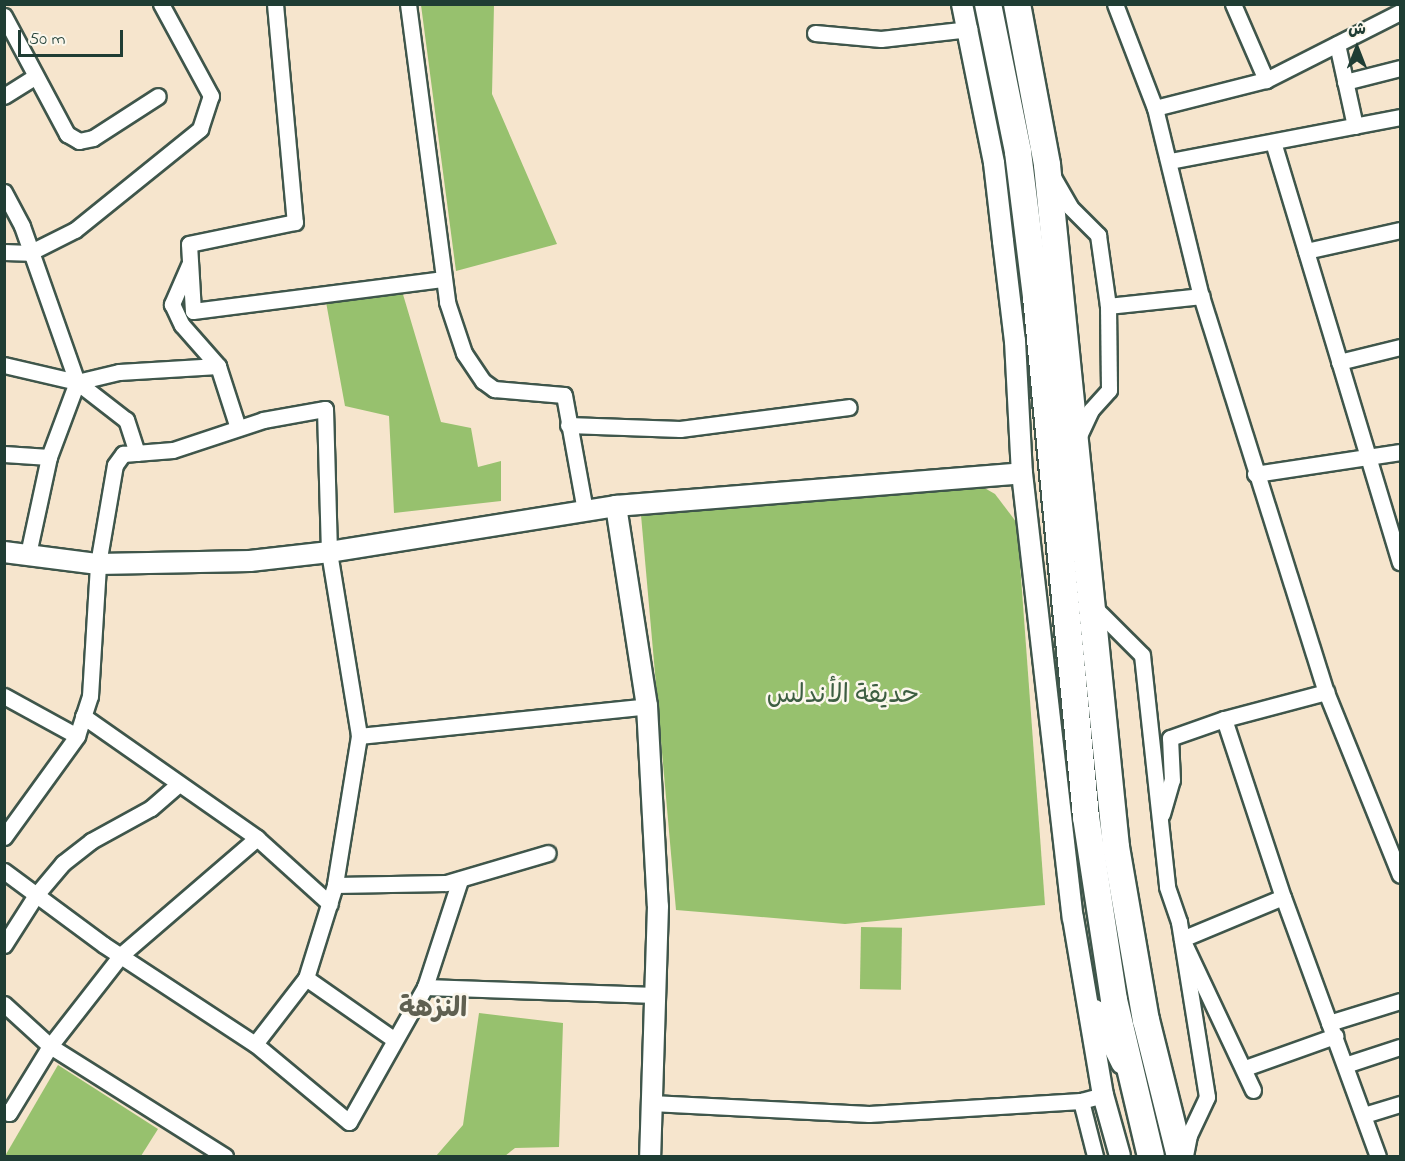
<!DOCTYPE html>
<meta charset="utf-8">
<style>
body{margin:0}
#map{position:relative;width:1405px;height:1161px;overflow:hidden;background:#f6e5cd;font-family:"Indie Flower","Playpen Sans Arabic",sans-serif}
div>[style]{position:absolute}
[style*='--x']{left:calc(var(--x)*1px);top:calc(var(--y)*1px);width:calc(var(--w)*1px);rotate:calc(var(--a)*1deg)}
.green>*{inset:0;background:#97c16e;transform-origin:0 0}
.roads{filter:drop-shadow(2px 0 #3f564b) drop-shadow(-2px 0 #3f564b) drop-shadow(0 2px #3f564b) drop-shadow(0 -2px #3f564b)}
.minor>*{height:15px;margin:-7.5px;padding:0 7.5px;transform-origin:7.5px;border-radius:7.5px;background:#fff}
.tertiary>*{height:20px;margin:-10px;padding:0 10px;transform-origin:10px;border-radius:10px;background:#fff}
.primary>*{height:26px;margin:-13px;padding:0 13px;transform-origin:13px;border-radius:13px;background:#fff}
span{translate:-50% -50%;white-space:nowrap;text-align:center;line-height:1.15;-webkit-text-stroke:5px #fbf7ec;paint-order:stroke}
.park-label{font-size:26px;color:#3d5e42}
.neighbourhood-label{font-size:27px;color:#5f6051;font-weight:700}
.frame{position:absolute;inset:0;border:6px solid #1f3d34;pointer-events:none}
.north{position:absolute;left:1327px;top:18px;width:60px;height:60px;-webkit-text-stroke:4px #fbf7ec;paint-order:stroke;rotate:0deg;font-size:16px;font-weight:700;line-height:24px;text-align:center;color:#1f3d34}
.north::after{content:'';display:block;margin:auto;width:21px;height:27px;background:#1f3d34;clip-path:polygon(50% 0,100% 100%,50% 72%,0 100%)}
.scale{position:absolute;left:18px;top:30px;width:105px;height:27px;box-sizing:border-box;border:3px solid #1f3d34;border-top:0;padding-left:8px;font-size:18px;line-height:21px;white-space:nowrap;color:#1f3d34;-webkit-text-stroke:4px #fbf7ec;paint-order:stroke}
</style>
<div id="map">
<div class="green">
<div style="clip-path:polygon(421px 5px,494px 5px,492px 94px,557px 244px,456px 271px)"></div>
<div style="clip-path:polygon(402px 291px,441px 422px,471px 428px,478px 467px,501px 461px,501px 501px,394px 513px,389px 416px,345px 406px,326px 302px)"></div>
<div style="clip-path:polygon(981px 486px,995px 494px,1017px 523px,1045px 905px,845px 924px,676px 910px,641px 515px)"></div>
<div style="left:861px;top:927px;width:41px;height:62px;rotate:1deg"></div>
<div style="clip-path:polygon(479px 1013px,563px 1023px,559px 1147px,515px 1148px,505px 1156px,436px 1156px,463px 1125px)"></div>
<div style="clip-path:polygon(58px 1065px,158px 1129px,141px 1156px,5px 1156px)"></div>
</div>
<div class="roads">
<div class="minor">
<div style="--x:275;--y:4;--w:219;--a:84.8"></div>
<div style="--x:295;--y:222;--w:108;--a:168.3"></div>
<div style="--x:189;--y:244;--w:67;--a:86.6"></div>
<div style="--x:193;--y:311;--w:253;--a:-7.3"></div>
<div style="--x:408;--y:4;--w:301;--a:82.5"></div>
<div style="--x:447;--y:302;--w:54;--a:71.6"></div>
<div style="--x:464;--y:353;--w:34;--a:56"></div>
<div style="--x:483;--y:381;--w:14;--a:36"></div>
<div style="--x:494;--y:389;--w:70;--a:4.9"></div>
<div style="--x:564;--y:395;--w:117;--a:79.7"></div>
<div style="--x:1115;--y:4;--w:111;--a:69"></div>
<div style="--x:1155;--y:108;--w:194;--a:76.3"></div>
<div style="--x:1201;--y:296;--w:415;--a:72.5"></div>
<div style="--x:1326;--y:692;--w:197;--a:68"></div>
<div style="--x:1233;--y:4;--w:83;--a:66.5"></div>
<div style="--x:4;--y:16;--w:134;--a:61.9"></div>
<div style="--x:67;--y:134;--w:14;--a:30"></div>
<div style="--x:79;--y:141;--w:14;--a:-12"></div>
<div style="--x:93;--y:138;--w:77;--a:-32.9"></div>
<div style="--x:815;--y:33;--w:66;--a:5.2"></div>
<div style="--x:881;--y:39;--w:89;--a:-6.5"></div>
<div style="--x:1337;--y:44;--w:84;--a:77.6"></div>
<div style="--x:1345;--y:82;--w:57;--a:-14.3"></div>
<div style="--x:4;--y:96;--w:36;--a:-32"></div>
<div style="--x:1155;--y:108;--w:114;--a:-14.2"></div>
<div style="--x:1266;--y:80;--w:150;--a:-26.9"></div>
<div style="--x:1273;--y:142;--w:439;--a:73.2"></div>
<div style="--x:1170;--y:161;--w:234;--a:-10.8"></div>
<div style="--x:1053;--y:177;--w:34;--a:60"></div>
<div style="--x:1070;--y:207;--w:40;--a:45"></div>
<div style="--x:1098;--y:235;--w:72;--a:82"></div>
<div style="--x:1108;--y:306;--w:84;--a:89.3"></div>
<div style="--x:1109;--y:390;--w:27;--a:132"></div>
<div style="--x:1091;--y:410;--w:31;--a:115"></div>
<div style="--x:4;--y:192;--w:38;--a:62"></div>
<div style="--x:22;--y:226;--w:165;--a:70.6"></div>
<div style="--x:77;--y:382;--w:80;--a:110.5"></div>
<div style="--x:49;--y:457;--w:99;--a:102.2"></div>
<div style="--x:1306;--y:251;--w:96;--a:-12.6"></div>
<div style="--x:4;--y:252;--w:25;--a:2"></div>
<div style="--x:29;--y:253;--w:51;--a:-26.6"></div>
<div style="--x:75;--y:230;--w:161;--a:-38.9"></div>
<div style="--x:200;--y:129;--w:35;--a:-72"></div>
<div style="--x:211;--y:96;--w:105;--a:-118.5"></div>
<div style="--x:189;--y:265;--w:43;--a:113.6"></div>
<div style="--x:172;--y:304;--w:23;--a:65"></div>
<div style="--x:182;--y:325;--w:55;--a:48.7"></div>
<div style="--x:218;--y:366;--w:65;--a:72.1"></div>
<div style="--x:1108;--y:306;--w:94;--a:-6.1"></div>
<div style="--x:1339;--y:362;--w:63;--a:-13.8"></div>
<div style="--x:4;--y:365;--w:75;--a:13.1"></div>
<div style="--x:568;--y:425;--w:112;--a:2"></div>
<div style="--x:680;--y:429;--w:170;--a:-7.4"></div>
<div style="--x:137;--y:453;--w:35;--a:-108"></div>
<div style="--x:126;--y:420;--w:62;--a:-142.2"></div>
<div style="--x:77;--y:382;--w:43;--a:-13.4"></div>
<div style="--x:119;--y:372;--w:99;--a:-3.5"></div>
<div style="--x:4;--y:454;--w:45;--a:3.8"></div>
<div style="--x:1255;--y:474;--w:147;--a:-8.6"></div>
<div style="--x:1093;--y:606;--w:69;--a:45"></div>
<div style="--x:1142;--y:655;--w:233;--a:83.8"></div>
<div style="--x:1167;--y:887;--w:37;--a:71"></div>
<div style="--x:1179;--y:922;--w:177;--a:80.9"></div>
<div style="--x:1207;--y:1097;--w:42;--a:115.3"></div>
<div style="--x:1189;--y:1135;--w:21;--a:101"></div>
<div style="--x:4;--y:696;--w:83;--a:28.7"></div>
<div style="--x:83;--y:716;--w:213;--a:35"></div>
<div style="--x:257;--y:838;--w:98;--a:42.1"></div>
<div style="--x:1224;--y:719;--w:188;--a:71.7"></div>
<div style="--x:1283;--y:897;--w:276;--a:69.9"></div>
<div style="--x:359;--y:736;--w:290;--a:-5.9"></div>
<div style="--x:1162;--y:814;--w:35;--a:-74"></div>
<div style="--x:1172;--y:780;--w:42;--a:-92.7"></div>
<div style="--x:1170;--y:738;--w:57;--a:-19.4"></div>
<div style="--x:1224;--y:719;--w:106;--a:-14.8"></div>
<div style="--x:4;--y:837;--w:125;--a:-54.1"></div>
<div style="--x:77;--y:736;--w:42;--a:-72"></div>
<div style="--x:90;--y:696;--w:132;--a:-86.5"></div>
<div style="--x:98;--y:564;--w:100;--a:-80.3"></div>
<div style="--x:115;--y:465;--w:14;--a:-54"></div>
<div style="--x:123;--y:454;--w:50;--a:-4.6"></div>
<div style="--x:173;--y:450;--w:95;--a:-18.4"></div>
<div style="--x:263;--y:420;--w:63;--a:-10.1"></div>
<div style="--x:325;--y:409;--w:143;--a:88.4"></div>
<div style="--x:329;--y:552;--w:186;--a:80.7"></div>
<div style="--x:359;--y:736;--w:151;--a:99.2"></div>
<div style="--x:335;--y:885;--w:97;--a:107.3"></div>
<div style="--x:306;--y:978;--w:83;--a:127.7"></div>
<div style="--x:4;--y:871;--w:124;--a:36.5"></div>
<div style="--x:104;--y:945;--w:181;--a:33.3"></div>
<div style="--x:255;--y:1044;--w:122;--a:39.7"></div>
<div style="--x:349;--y:1122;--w:155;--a:-60.6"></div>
<div style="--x:425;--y:987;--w:113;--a:-71.9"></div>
<div style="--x:335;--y:885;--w:111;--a:-1"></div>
<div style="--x:446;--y:883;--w:106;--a:-16.4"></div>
<div style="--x:4;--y:945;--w:59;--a:-57.4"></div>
<div style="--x:36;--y:895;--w:42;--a:-49.8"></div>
<div style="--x:63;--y:863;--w:36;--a:-38"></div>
<div style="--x:91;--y:841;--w:68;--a:-28.8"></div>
<div style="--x:151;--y:808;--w:37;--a:-41"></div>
<div style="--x:306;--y:978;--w:108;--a:34.9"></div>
<div style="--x:425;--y:987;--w:230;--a:2"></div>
<div style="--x:4;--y:1004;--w:62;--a:42.4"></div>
<div style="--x:50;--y:1046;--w:207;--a:32.2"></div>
<div style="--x:1329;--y:1023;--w:74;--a:-17.2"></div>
<div style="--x:1345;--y:1065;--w:58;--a:-18.1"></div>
<div style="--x:1245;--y:1068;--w:96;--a:-19.6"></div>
<div style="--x:1253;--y:1090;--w:167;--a:-115.2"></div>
<div style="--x:1182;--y:939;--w:109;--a:-22.6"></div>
<div style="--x:1081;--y:1101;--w:57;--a:75.7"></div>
<div style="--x:651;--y:1103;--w:218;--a:2.9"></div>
<div style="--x:869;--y:1114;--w:212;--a:-3.5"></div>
<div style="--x:1081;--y:1101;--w:23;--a:-15"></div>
<div style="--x:4;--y:1111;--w:5;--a:22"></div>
<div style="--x:9;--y:1113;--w:79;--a:-58.5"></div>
<div style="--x:50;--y:1046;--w:115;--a:-52"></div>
<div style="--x:121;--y:955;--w:179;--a:-40.7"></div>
<div style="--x:1364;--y:1115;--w:38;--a:-17"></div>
</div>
<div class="tertiary">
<div style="--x:962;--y:4;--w:162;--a:78.6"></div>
<div style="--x:994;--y:163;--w:79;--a:83.4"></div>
<div style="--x:1003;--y:241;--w:101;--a:83.2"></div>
<div style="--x:1015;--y:341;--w:132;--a:87"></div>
<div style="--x:1022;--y:473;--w:448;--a:83.5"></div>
<div style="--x:1073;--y:918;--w:180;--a:80.4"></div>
<div style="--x:1103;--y:1095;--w:63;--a:74.4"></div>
<div style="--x:616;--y:506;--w:202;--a:81.2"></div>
<div style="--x:647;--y:706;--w:200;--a:86.9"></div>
<div style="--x:658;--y:906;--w:250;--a:91.8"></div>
<div style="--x:4;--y:552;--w:95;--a:7.3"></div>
<div style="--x:98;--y:564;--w:152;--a:-1.1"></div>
<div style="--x:250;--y:561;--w:80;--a:-6.5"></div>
<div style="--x:329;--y:552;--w:291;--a:-9.1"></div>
<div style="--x:616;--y:506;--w:407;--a:-4.6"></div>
<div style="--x:1095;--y:1010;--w:60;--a:63.4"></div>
</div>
<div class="primary">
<div style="--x:988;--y:4;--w:151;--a:78.5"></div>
<div style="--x:1018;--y:152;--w:146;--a:82.9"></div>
<div style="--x:1036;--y:297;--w:522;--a:84.51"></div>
<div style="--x:1086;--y:817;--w:185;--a:81.3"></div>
<div style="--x:1114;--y:1000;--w:160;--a:76.7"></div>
<div style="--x:1017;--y:4;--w:164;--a:79.4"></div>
<div style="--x:1047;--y:165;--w:685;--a:84.22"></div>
<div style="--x:1116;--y:847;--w:176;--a:80.2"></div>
<div style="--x:1146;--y:1020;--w:140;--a:76"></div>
</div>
</div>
<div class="park-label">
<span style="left:843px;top:697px">حديقة الأندلس</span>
</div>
<div class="neighbourhood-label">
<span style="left:433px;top:1010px">النزهة</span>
</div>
<div class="frame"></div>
<div class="north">ش</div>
<div class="scale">50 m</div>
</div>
